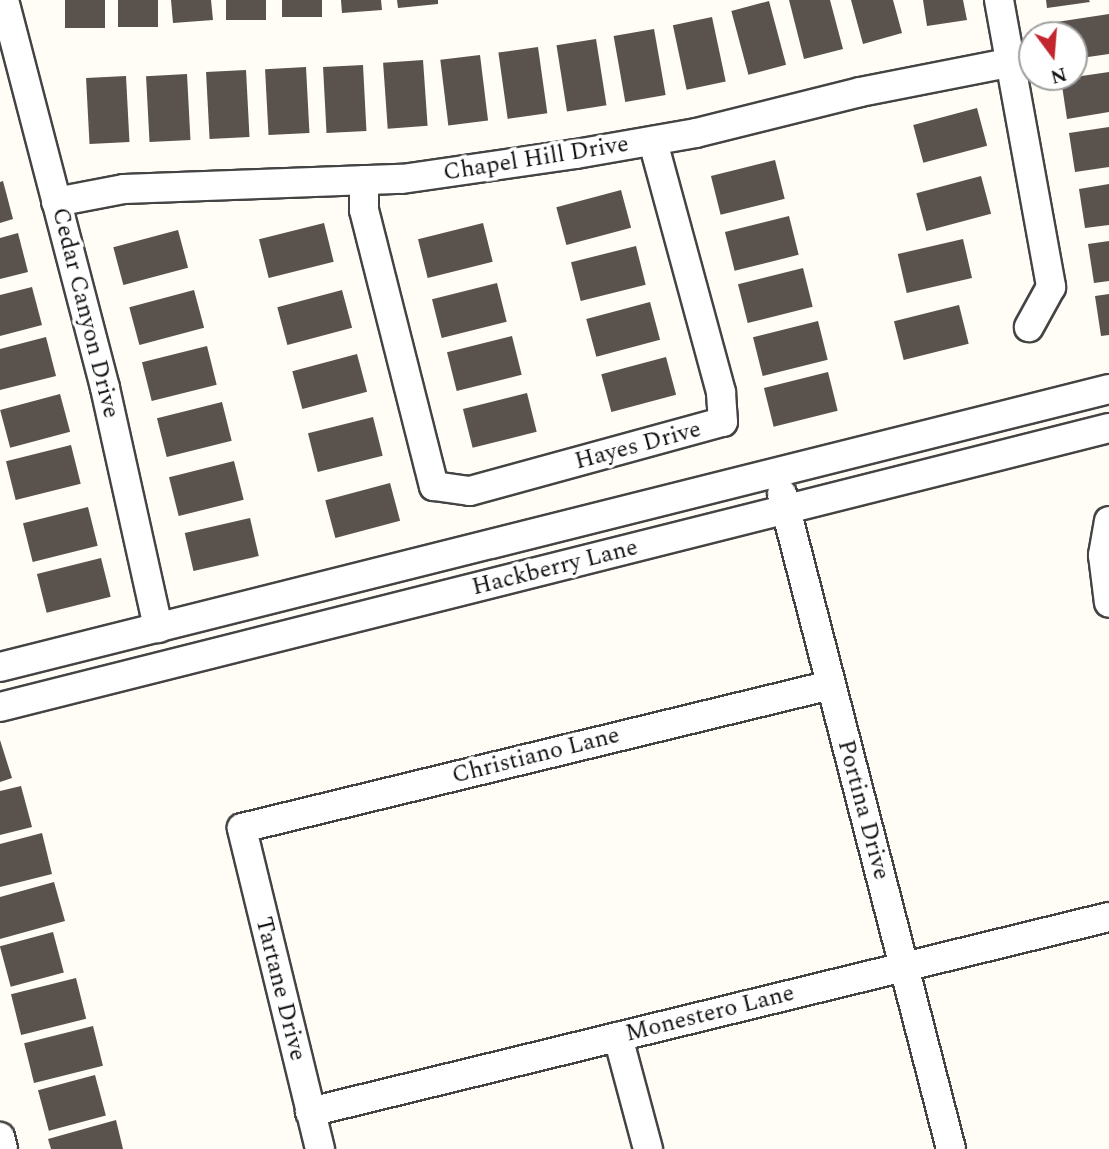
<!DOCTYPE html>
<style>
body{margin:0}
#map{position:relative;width:1109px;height:1149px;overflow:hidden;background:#fffdf5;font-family:Spectral,serif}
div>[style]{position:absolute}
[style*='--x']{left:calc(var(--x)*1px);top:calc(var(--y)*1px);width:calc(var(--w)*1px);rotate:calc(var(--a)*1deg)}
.building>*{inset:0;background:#5a524d;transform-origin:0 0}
.roads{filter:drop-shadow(2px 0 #444) drop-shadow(-2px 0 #444) drop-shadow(0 2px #444) drop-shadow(0 -2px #444)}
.minor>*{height:28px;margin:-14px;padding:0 14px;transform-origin:14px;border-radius:14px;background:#fff}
span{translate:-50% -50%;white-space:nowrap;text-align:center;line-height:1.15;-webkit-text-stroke:7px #fff;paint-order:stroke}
.street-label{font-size:24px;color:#111}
.north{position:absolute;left:1018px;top:21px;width:70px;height:70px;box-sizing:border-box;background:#fff;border:2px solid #a0a0a0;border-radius:50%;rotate:164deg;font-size:19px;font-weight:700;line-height:28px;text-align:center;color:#111}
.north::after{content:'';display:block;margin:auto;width:24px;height:32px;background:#c4262e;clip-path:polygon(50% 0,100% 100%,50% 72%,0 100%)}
</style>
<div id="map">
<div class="building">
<div style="left:65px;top:0;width:40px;height:28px"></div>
<div style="left:118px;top:0;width:40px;height:27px"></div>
<div style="clip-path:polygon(171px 0,211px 0,213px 20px,173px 23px)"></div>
<div style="left:226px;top:0;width:40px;height:20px"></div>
<div style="left:282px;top:0;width:40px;height:17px"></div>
<div style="clip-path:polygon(341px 0,381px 0,382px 10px,342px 13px)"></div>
<div style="clip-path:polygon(397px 0,438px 0,438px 4px,398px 8px)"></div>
<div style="clip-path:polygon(789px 0,830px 0,843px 49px,804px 59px)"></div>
<div style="clip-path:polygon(851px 0,893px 0,902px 33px,863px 44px)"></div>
<div style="clip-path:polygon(923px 0,963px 0,967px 20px,927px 26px)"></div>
<div style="clip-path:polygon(1046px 0,1089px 0,1090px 2px,1047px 8px)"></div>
<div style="left:769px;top:1px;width:66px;height:39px;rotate:75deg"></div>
<div style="clip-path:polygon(1109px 14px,1109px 54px,1074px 59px,1074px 35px,1052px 35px,1050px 23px)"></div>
<div style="left:712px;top:17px;width:66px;height:40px;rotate:78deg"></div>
<div style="left:654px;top:29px;width:67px;height:41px;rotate:80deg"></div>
<div style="left:596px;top:39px;width:67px;height:40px;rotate:81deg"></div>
<div style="left:538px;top:47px;width:67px;height:40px;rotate:82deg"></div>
<div style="left:480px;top:55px;width:66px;height:40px;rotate:83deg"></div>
<div style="left:423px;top:60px;width:66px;height:40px;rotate:86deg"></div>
<div style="left:363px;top:65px;width:66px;height:40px;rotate:87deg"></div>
<div style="left:306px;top:67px;width:66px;height:41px;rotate:87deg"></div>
<div style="left:246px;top:70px;width:67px;height:40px;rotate:87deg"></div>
<div style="clip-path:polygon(1109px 72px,1109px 112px,1067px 119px,1061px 79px)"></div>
<div style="left:187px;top:74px;width:66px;height:41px;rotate:87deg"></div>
<div style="left:126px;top:76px;width:66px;height:40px;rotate:87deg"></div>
<div style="left:977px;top:108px;width:39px;height:66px;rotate:75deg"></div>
<div style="clip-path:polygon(1109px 127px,1109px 167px,1075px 172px,1069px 133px)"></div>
<div style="left:775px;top:160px;width:40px;height:66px;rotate:76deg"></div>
<div style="left:981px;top:176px;width:39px;height:67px;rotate:75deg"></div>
<div style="clip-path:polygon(3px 181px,13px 219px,0 223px,0 182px)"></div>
<div style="clip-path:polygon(1109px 184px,1109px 225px,1085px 228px,1079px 189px)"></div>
<div style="left:621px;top:190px;width:39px;height:67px;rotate:75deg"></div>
<div style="left:789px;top:216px;width:40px;height:66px;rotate:76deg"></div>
<div style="left:324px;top:223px;width:40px;height:67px;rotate:76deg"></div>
<div style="left:483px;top:223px;width:40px;height:67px;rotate:76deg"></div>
<div style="left:178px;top:230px;width:39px;height:67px;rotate:75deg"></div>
<div style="clip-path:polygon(18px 233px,28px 272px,0 279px,0 238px)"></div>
<div style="left:963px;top:239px;width:40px;height:67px;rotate:77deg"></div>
<div style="clip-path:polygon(1109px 241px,1109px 281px,1094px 283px,1088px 244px)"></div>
<div style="left:636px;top:246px;width:40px;height:67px;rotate:76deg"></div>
<div style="left:803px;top:268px;width:40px;height:67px;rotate:76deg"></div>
<div style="left:497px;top:283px;width:40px;height:67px;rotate:76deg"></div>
<div style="clip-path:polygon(32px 287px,42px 325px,0 336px,0 295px)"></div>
<div style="left:194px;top:290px;width:39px;height:67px;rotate:75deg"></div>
<div style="left:342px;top:290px;width:39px;height:67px;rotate:75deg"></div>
<div style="clip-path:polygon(1109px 294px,1109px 335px,1101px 336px,1095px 296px)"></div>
<div style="left:650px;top:302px;width:39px;height:66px;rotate:75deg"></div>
<div style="left:959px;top:305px;width:40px;height:67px;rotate:76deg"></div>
<div style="left:818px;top:321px;width:40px;height:67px;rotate:76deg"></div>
<div style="left:512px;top:336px;width:40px;height:67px;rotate:76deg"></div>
<div style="clip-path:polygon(46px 337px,56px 376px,0 390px,0 349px)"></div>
<div style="left:207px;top:346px;width:40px;height:67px;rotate:76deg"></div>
<div style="left:357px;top:354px;width:39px;height:67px;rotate:75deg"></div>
<div style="left:666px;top:357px;width:39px;height:67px;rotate:75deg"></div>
<div style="left:828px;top:372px;width:40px;height:66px;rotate:76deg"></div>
<div style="left:527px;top:393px;width:40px;height:66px;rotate:76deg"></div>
<div style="left:60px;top:394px;width:39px;height:62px;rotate:75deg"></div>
<div style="left:222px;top:402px;width:40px;height:67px;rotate:76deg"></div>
<div style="left:373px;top:417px;width:40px;height:67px;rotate:76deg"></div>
<div style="left:71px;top:445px;width:40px;height:67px;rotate:76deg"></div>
<div style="left:234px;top:461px;width:40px;height:67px;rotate:76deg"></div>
<div style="left:390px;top:483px;width:39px;height:67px;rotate:75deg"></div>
<div style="left:88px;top:507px;width:40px;height:67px;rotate:76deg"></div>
<div style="left:250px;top:518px;width:39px;height:67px;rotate:77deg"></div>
<div style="left:101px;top:558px;width:40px;height:66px;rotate:76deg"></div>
<div style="clip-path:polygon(0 740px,12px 778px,0 782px)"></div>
<div style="clip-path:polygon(21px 786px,32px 827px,0 835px,0 791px)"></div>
<div style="clip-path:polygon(42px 833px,52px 874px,0 887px,0 844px)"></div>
<div style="clip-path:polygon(54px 882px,65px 921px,0 939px,0 897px)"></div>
<div style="left:53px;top:932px;width:42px;height:55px;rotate:75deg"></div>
<div style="left:76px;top:978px;width:42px;height:67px;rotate:76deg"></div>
<div style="left:93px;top:1026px;width:41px;height:71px;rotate:76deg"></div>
<div style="left:95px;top:1075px;width:42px;height:59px;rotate:75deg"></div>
<div style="clip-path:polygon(116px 1120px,123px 1149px,51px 1149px,48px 1139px)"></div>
</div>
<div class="roads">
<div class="minor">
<div style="--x:4;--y:0;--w:401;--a:75.4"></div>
<div style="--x:105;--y:388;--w:246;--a:77.5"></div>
<div style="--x:999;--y:0;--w:292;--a:79.7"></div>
<div style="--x:1051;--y:287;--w:46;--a:118.8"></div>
<div style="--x:364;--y:180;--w:30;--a:90"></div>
<div style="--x:364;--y:210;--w:285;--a:75.8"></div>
<div style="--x:434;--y:486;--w:36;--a:8"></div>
<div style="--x:470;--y:491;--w:262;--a:-15.3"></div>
<div style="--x:723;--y:422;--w:30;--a:-94"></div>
<div style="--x:721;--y:392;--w:260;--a:-105.2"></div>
<div style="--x:56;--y:202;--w:69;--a:-10.8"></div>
<div style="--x:124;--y:189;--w:278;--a:-2.1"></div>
<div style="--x:402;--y:179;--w:176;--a:-8.2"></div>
<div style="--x:576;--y:154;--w:122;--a:-9.9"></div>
<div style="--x:696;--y:133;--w:169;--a:-14"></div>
<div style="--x:860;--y:92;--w:151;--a:-11.1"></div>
<div style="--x:782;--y:494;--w:676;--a:75.53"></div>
<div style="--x:1109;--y:521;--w:35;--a:100"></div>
<div style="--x:1103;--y:555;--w:48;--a:82.9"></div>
<div style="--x:0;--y:667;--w:1143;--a:-14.07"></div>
<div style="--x:0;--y:707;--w:1144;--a:-14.12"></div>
<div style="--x:618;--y:1037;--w:116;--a:75"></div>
<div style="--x:310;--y:1112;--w:822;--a:-13.72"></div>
<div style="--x:0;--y:1137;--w:12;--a:76"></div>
<div style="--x:320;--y:1149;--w:330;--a:-103.7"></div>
<div style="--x:242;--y:828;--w:606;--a:-13.65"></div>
</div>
</div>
<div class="street-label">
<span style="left:536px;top:159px;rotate:-9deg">Chapel Hill Drive</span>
<span style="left:85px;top:313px;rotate:76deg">Cedar Canyon Drive</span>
<span style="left:638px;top:446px;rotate:-15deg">Hayes Drive</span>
<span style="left:555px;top:568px;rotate:-14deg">Hackberry Lane</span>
<span style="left:536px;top:756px;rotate:-14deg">Christiano Lane</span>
<span style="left:863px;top:810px;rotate:75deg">Portina Drive</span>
<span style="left:280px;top:989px;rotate:76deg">Tartane Drive</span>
<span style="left:710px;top:1014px;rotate:-14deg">Monestero Lane</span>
</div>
<div class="north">N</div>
</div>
